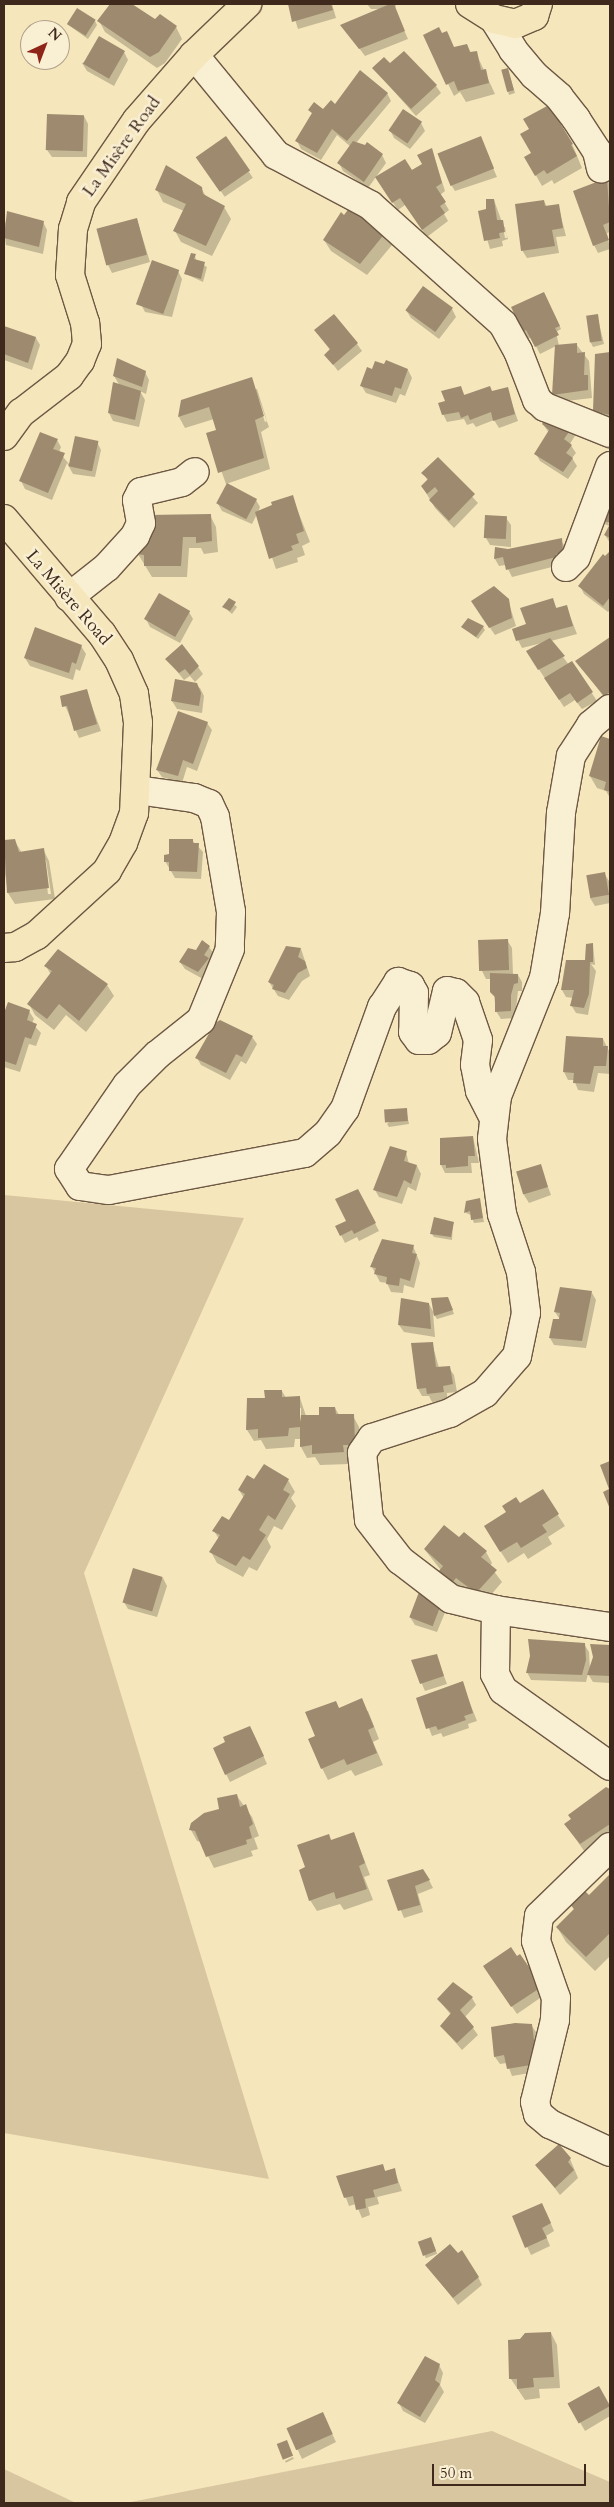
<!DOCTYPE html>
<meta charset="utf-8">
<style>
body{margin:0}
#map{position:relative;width:614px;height:2507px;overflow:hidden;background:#f6e6bb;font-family:Cardo,serif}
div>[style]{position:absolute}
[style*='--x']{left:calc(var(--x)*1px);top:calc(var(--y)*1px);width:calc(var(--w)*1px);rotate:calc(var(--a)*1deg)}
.green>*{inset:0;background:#d7c6a0}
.shadow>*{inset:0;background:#0003;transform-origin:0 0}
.building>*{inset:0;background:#9e8b6f;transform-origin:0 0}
.roads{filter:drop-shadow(1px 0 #6d5844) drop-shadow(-1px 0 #6d5844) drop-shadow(0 1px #6d5844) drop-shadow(0 -1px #6d5844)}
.minor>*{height:28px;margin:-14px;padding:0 14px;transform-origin:14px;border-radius:14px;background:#f9efd3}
.major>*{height:28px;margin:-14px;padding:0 14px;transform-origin:14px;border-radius:14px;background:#f6e6bb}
span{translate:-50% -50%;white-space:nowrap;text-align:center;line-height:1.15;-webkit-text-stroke:5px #f9efd3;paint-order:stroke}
.street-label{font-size:18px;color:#3f291d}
.frame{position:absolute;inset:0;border:5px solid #3f291d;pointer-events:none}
.north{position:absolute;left:20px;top:20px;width:50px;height:50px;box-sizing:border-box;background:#f9efd3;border:1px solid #afa08a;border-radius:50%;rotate:43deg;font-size:14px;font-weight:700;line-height:20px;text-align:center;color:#3f291d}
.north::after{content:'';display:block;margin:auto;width:18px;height:22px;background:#8f2418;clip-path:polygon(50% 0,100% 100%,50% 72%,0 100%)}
.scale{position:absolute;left:432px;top:2464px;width:154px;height:22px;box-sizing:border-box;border:2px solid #3f291d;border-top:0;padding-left:6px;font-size:15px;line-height:18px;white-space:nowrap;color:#3f291d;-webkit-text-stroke:4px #f9efd3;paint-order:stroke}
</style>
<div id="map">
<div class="green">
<div style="clip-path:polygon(4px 1195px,244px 1218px,84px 1573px,269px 2179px,4px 2133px)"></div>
<div style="clip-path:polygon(492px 2431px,610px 2482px,610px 2503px,126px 2503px)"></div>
<div style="clip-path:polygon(4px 2469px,76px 2503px,4px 2503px)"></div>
</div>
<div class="shadow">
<div style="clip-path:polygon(111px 4px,122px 7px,130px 4px,155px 21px,176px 27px,182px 39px,165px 63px,157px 68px,105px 32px,99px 21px)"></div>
<div style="clip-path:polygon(290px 4px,332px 4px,336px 18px,298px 29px)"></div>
<div style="clip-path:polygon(367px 4px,396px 4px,395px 10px,408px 39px,365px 56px,342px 25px,380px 9px,371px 9px)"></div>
<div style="clip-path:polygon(95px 21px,97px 25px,88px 39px,67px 24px)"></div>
<div style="clip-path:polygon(442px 34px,455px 49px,467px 45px,471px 53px,476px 53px,495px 94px,466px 102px,460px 92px,454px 96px,424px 35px)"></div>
<div style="clip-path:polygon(124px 52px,128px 60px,114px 86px,87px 71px,82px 63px)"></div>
<div style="clip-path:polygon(390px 65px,436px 86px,441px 93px,416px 116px,374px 69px)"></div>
<div style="clip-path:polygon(508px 70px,515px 93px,509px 95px,508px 91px)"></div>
<div style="clip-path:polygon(387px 93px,391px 101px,356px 143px,382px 155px,386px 163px,368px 188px,343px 171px,339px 163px,351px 147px,337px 135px,321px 160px,301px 149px,297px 141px,313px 115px,310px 110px,323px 111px)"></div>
<div style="clip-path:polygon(403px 111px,421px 123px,425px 131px,410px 149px,394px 138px,390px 130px)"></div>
<div style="clip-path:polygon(84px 116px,88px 124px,87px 157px,52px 157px,47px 150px)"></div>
<div style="left:226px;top:138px;width:48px;height:34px;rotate:56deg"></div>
<div style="clip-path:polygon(480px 138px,497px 177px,455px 191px,450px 183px)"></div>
<div style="clip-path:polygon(572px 144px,582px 168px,554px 184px,552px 180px,542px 186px,526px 158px)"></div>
<div style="clip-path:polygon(432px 150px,445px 191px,440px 195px,449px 210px,444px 214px,448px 221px,427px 237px,405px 205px,398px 210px,381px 185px,424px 164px)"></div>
<div style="clip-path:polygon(607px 179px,610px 185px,610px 232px,607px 233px,610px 249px,598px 253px,594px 245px)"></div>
<div style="clip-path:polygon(201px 188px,207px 198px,224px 207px,231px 219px,212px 256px,181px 242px,175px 231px,184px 211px,163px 202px,157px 190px)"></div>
<div style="clip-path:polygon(evenodd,494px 200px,508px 239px,502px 241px,503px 246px,490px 249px,479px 212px,488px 210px,494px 200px,503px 227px,505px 227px,507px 238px,505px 238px,503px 227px)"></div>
<div style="clip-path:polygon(544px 201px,547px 207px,558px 205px,566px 236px,556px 237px,559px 253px,527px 258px,522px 250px)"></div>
<div style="clip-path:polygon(8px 213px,43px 222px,47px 230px,43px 254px,6px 245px,4px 228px)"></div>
<div style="clip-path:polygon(341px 214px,385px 233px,392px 245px,367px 275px,331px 251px,324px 240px)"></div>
<div style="clip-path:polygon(137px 220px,150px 262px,112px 273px,108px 265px)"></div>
<div style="clip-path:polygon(195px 255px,196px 261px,207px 267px,203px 282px,186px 274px)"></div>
<div style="clip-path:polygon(153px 262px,178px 271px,182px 279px,172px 317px,145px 312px,141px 304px)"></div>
<div style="clip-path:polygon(544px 293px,561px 329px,556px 332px,559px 346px,576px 344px,589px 361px,592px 398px,558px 402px,554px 394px,556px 346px,540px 354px,531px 337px,528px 339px,524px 331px)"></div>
<div style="clip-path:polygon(452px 309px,456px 317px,439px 339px,411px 318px,406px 310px)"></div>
<div style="clip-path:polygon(597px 315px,604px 344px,593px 347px,591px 343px)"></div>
<div style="clip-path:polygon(4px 327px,36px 338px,40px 345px,32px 370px,4px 360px)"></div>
<div style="clip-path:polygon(315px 330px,357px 344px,362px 351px,338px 371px,326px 355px,330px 350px)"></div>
<div style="clip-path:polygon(610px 354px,610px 417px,597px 414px,595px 411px,596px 355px)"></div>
<div style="clip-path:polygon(372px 370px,408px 370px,412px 378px,405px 396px,400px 394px,396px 403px,366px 393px,361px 385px)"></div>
<div style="clip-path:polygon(145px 372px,149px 380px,146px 394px,140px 391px,145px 400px,139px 427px,113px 421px,109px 413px,120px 386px,114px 376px)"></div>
<div style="clip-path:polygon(evenodd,251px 378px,269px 427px,261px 432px,270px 469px,226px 484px,208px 434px,218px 431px,214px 419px,185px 428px,179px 417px,182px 401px,251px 378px,254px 389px,257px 389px,267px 421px,265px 422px,254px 389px)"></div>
<div style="clip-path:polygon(461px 388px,465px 396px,507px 389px,518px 421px,499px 428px,494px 420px,476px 427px,473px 423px,467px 425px,464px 419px,447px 422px,443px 414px,447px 402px)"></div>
<div style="clip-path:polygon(550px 414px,576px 434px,570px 444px,576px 453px,572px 458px,577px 466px,568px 479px,540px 461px,536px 454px,549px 433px,543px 424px)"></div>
<div style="clip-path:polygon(57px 440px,61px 447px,59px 452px,69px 464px,97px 442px,101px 450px,95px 477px,73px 474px,67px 463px,52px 500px,25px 489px,21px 481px)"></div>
<div style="clip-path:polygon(438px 459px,478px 503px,454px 528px,435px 508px,422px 486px,428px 481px,423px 473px)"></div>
<div style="clip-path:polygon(292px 496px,310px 542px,302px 546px,305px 555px,297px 558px,298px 562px,276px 569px,257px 514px,252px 524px,222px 511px,218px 504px,256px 500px,260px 507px,258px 512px)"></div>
<div style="clip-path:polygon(602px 507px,610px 510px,610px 520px,606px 519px,610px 526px,599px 522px)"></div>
<div style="clip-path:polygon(210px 515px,216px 527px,218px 552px,204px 554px,201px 548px,189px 548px,187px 577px,152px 577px,138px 554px)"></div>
<div style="clip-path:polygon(506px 518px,511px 525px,511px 547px,490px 545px,486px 538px)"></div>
<div style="clip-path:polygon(610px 526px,610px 543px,605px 535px)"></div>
<div style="clip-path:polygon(561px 540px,565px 547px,560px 565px,512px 577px,506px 565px,499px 566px,495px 559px,496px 548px,508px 550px)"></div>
<div style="clip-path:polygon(610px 553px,610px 610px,608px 612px,584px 594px,580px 586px)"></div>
<div style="clip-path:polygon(229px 600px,237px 607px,232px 614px,224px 607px)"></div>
<div style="clip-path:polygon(508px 600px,516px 626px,495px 635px,477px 609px)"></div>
<div style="clip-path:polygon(553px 600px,557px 609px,566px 606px,577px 634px,551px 641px,569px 665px,572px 663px,597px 701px,582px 709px,575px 700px,564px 707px,532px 659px,542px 643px,522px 648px,518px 640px,527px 625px)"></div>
<div style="clip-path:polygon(189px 612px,193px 619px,180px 643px,150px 627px,146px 619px)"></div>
<div style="clip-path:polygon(463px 627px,483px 627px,485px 630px,478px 639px)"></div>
<div style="clip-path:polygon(610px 639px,610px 705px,577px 661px)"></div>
<div style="clip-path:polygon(81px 646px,86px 654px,80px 671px,76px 669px,73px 680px,30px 666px,25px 658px)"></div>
<div style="clip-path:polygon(167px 659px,198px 667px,203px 674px,195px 682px,190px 676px,184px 680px)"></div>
<div style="clip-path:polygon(176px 680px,200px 688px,204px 696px,202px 713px,177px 709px,172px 701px)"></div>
<div style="clip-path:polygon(86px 690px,101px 731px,79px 738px,61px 696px)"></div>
<div style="clip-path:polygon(207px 723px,212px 730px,197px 771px,187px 767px,182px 783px,162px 777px,157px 770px)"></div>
<div style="clip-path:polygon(602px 738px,610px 740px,610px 798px,606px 791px,597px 788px,590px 776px)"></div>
<div style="clip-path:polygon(evenodd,14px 840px,22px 853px,43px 849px,49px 861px,55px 899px,15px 904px,8px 893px,4px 867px,4px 842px,14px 840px,44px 860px,46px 860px,51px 894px,48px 894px,44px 860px)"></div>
<div style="clip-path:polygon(192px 840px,203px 852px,201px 879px,175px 878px,165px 861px)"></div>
<div style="clip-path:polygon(604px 873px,609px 881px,610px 903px,595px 906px,590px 898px)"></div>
<div style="clip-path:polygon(507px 940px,512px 948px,513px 975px,518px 975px,522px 982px,522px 991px,518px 991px,515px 1018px,501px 1019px,496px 1011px,492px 979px,486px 979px,482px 971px)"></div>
<div style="clip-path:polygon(593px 944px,595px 965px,591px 964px,596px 971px,588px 1015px,576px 1013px,571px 1005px,573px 998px,566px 997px,562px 990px,567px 961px,586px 962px)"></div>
<div style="clip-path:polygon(209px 947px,214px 954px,209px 961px,213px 967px,211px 972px,203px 979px,185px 969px,180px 962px)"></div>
<div style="clip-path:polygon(301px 949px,310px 976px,302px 981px,289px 1000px,278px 996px,269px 982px)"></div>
<div style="clip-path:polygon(46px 966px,107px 985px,114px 996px,86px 1032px,66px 1015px,54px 1030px,35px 1015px,29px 1004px,51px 975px)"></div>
<div style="clip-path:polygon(8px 1004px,29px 1011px,34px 1019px,32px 1023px,41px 1033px,36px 1046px,29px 1044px,20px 1072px,4px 1067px,4px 1017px)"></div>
<div style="clip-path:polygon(252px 1037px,257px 1044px,246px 1064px,241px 1061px,230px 1080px,201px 1065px,197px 1058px)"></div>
<div style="clip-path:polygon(567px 1037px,603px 1039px,610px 1053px,610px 1074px,598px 1073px,594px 1092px,578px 1090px,574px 1080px,568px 1080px,564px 1072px)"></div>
<div style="clip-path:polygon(406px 1109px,409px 1124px,389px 1127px,387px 1124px)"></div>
<div style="clip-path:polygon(473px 1137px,479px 1163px,471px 1163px,472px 1173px,445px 1173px,441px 1165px,441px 1139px)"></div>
<div style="clip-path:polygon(406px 1152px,409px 1164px,417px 1166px,421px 1174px,416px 1191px,408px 1187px,402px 1204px,379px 1197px,375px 1190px)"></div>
<div style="clip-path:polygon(540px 1166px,551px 1195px,529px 1203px,524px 1195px)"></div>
<div style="clip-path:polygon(362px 1198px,379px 1231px,359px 1241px,357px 1237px,345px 1243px,341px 1235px)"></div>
<div style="clip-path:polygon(479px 1199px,484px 1222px,474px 1223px,471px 1215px,466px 1213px,467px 1202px)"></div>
<div style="clip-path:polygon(453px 1223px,452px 1240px,434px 1237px,432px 1234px)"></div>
<div style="clip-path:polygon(413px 1246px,420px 1263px,414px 1288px,404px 1285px,403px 1293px,391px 1292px,387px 1283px,380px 1282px,372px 1267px,375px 1254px)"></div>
<div style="clip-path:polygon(592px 1293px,596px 1300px,586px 1348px,554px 1345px,550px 1338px,561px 1321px,555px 1312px)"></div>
<div style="clip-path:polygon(448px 1298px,454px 1314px,437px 1319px,433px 1313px,435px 1337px,404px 1332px,399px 1325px,429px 1304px,435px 1315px)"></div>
<div style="clip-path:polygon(432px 1343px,439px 1368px,449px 1368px,454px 1375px,457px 1392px,447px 1393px,447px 1400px,432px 1402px,429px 1396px,422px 1396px,418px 1389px)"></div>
<div style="clip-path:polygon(evenodd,282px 1391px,286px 1398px,300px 1398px,306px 1416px,321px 1416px,335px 1408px,339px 1415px,353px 1416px,359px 1427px,361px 1456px,349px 1464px,320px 1465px,315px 1457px,307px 1458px,301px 1447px,301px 1439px,295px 1439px,294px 1447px,266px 1449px,261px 1440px,254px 1441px,247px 1430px,266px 1399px,282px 1391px,299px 1408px,301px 1408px,301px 1421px,299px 1421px,299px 1408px)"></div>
<div style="clip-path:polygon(254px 1480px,288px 1480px,295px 1492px,291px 1498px,296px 1506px,282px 1530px,274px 1526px,267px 1539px,271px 1547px,257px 1571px,249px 1567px,243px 1577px,217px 1563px,211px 1552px,219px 1539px,214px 1531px,229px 1521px,244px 1498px,239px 1490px)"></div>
<div style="clip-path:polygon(542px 1491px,565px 1526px,548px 1537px,552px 1544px,528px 1559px,524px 1553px,508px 1563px,492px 1538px,520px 1504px)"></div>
<div style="clip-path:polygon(459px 1539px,486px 1552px,492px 1563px,490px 1566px,502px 1582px,483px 1604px,459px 1593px,425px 1550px)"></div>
<div style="clip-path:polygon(163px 1578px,167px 1586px,157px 1617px,128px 1609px,124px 1602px)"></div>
<div style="clip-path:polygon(442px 1602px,446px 1610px,437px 1632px,415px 1625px,410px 1617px)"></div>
<div style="clip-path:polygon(584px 1644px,589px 1652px,590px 1670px,594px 1657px,592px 1645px,610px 1646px,610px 1683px,593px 1682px,588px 1674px,586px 1682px,531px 1680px,527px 1672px)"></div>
<div style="clip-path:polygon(436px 1655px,447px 1684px,425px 1691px,412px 1661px)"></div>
<div style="clip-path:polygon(462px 1683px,477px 1721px,468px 1724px,469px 1728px,443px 1737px,441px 1733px,432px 1736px,417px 1698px)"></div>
<div style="clip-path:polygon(339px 1709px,368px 1711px,379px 1739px,373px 1742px,383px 1765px,355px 1776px,351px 1770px,328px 1780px,322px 1768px,316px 1736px)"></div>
<div style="clip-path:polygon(254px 1735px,267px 1764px,230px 1782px,226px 1774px)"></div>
<div style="clip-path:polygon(610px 1790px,610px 1837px,587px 1855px,565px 1824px)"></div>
<div style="clip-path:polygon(237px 1796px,252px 1817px,259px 1836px,254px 1838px,258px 1849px,251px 1851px,253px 1856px,214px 1868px,201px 1842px,197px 1841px,191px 1830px)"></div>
<div style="clip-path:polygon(354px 1833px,370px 1875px,364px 1877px,373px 1900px,344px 1910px,340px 1904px,317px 1911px,310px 1900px,307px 1868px,331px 1842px)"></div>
<div style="clip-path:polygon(610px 1876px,610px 1956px,595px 1971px,566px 1942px,557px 1927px,574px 1910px,571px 1903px,589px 1897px)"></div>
<div style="clip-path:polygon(429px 1880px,433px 1888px,418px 1894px,423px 1912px,404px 1918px,389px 1881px)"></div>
<div style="clip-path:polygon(517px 1957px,535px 1978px,543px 1996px,517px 2014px,489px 1973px)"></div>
<div style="clip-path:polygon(472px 1998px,476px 2005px,465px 2017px,478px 2035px,462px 2050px,441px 2026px,451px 2015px,438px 1999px)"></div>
<div style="clip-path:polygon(531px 2025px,536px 2032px,541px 2071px,512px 2076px,507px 2063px,500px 2064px,495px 2057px,492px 2028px)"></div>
<div style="clip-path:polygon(570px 2159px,578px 2178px,560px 2195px,537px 2165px)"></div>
<div style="clip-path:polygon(382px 2166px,386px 2172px,394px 2169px,402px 2191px,377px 2197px,379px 2204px,368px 2207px,370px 2215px,362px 2218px,356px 2204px,349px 2206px,338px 2176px)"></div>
<div style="clip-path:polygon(546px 2212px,554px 2231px,546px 2236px,550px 2246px,531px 2255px,513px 2217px)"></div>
<div style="left:431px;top:2238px;width:17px;height:12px;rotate:69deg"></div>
<div style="clip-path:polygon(427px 2265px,478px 2277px,482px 2285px,458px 2305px)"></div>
<div style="clip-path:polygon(551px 2333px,557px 2345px,560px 2388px,539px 2389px,540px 2398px,525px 2400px,511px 2379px,509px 2341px)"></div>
<div style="clip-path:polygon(439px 2365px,443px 2373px,440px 2385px,444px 2392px,425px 2423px,403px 2411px,399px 2403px)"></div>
<div style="clip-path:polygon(599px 2388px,610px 2407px,610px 2416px,585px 2431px,569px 2403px)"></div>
<div style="clip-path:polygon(326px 2421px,336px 2442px,302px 2459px,288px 2429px)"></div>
<div style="left:293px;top:2457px;width:2px;height:9px;rotate:63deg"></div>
</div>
<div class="building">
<div style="clip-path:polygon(110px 4px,132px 4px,155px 19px,160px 14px,177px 26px,159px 52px,150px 57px,97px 21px)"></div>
<div style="clip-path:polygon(288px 4px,331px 4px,333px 10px,292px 22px)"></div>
<div style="clip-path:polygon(390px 4px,394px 4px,405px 31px,359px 49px,340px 25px)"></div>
<div style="left:77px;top:8px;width:22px;height:19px;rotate:32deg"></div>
<div style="clip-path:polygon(439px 27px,442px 33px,447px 31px,454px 47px,467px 44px,470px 52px,477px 51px,481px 70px,486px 69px,489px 83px,458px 91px,454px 81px,446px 85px,423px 35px)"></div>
<div style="left:99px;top:36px;width:30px;height:32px;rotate:30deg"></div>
<div style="clip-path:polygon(404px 51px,437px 85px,411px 109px,372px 68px,384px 57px,390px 63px)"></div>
<div style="left:508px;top:68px;width:23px;height:7px;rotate:75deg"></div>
<div style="clip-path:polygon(360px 70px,388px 93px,347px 141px,332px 129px,317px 153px,295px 141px,312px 113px,308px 110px,314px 102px,323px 109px,331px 100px,335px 104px)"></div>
<div style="clip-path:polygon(549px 105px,573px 144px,571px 145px,577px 156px,547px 174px,544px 170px,535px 176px,524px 157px,531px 153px,520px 134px,529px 129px,523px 119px)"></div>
<div style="left:403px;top:109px;width:23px;height:26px;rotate:34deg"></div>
<div style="left:47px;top:114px;width:37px;height:36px;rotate:2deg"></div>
<div style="left:226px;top:136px;width:42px;height:37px;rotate:55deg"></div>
<div style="left:481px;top:136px;width:35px;height:47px;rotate:68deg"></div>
<div style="clip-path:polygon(353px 141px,365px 145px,367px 142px,383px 154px,364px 182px,337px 163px)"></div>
<div style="clip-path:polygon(432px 148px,442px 183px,436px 187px,446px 202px,440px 206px,445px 213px,422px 230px,400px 198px,392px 203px,375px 177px,405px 159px,412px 170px,422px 164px,417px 155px)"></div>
<div style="clip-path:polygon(166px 165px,202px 187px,203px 194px,225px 206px,206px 246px,173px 231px,186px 204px,155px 190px)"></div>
<div style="clip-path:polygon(607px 178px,610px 222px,603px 225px,609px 240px,593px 246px,573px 191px)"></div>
<div style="clip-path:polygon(486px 199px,494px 199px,497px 220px,503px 220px,505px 232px,499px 233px,500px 238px,484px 241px,478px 211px,486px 209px)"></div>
<div style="clip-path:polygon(544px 200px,545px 206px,559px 204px,563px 228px,552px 230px,555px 246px,521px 251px,515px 204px)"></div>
<div style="clip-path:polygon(350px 207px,386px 232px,360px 264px,323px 240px,341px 212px,344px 215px)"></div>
<div style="clip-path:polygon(7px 211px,44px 221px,39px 247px,4px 238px)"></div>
<div style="left:137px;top:218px;width:38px;height:42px;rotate:75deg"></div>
<div style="clip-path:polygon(191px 253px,196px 254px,194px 259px,205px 262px,201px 279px,184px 274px)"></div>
<div style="left:152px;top:260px;width:29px;height:47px;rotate:20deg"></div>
<div style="left:423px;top:286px;width:37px;height:30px;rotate:36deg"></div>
<div style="clip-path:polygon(544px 292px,560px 326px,555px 328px,559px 335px,535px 347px,526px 330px,523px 332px,511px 307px)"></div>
<div style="clip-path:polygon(334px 314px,358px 343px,333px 365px,324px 355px,330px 349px,314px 330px)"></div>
<div style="left:598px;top:314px;width:27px;height:12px;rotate:82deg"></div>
<div style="clip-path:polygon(4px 326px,36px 337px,28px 363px,4px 354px)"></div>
<div style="clip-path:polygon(577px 343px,577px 353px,585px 352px,584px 375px,588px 375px,588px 390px,552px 395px,555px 345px)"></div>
<div style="clip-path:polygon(610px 352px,610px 415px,593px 411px,595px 354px)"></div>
<div style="clip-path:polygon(117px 358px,146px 371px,142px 387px,113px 376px)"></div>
<div style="clip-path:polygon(386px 360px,408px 369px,401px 389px,395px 387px,392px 396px,360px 386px,367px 367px,372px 369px,375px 361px,384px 364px)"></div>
<div style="clip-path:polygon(252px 377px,264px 416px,255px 420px,264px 458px,218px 473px,206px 433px,216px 430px,209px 407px,178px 417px,181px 400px)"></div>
<div style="clip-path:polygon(113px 382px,141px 391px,135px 420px,108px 413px)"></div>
<div style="clip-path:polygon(461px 386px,464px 395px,490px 386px,492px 391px,508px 387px,515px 414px,493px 421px,491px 412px,470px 420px,468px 415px,461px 418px,459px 412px,442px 415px,438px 403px,445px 401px,441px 391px)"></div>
<div style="clip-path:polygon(549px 412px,573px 426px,564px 439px,572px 445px,566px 453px,573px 458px,563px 472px,534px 454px,549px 430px,542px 424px)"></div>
<div style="clip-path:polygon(40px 432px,58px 439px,53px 449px,65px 453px,48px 493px,19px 481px)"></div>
<div style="left:75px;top:436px;width:24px;height:31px;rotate:12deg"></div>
<div style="clip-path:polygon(438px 457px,475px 494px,449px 521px,429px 500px,438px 491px,435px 487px,427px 494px,421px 486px,428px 479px,421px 473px)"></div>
<div style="left:227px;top:483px;width:34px;height:23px;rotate:28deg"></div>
<div style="clip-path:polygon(293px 495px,304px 531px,296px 534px,299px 543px,291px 546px,293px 550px,269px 559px,255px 512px,272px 505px,271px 502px)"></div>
<div style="clip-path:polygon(601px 506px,610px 508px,610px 523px,595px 518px)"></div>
<div style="clip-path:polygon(211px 514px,212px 541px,196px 543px,196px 537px,183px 537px,181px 566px,144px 566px,144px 555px,137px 554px,147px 515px)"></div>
<div style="left:485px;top:515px;width:22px;height:23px;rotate:3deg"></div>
<div style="clip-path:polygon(609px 526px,610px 526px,610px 538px,604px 535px)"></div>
<div style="clip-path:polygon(562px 538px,563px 553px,556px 554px,556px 557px,506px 570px,503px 557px,494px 559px,495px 547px,508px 549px)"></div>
<div style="clip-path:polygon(610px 551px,610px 597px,603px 606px,578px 586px,603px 554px,605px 556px)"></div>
<div style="clip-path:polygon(494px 586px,509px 599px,512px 618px,489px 628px,471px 601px)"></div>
<div style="left:159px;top:593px;width:36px;height:30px;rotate:30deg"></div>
<div style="clip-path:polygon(229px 598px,236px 602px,230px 611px,222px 607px)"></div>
<div style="clip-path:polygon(553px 598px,556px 608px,567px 605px,573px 626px,516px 641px,512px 629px,526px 624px,520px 608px)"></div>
<div style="clip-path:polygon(468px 618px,484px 626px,476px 637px,461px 627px)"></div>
<div style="clip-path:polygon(35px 627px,82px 645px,76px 664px,72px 662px,69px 673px,24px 658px)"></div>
<div style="clip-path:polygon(610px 637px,610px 692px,604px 696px,575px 661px)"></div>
<div style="clip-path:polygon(550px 638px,565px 656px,538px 670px,526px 651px)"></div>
<div style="clip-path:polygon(182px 644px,199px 666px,190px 675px,185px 669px,179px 673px,165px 659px)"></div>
<div style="clip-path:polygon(572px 661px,593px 692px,577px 703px,570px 693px,559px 700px,544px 678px)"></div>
<div style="clip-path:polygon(175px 679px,197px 683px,201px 693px,199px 706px,171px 701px)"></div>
<div style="clip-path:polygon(87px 689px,97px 724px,74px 731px,67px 706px,62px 707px,60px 696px)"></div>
<div style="clip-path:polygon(178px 711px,208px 722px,193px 764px,183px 760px,178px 776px,156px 770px)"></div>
<div style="clip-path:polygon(601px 736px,610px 739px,610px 792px,604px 790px,606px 782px,589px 776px)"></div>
<div style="clip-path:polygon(15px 839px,19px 852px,44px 848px,49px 888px,7px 893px,4px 840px)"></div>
<div style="clip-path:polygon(169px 839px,193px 839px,193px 843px,199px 843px,197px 872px,169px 871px,169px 862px,164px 862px,164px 855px,169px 854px)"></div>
<div style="left:605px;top:872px;width:23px;height:19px;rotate:80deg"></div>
<div style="left:508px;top:939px;width:31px;height:30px;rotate:88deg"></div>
<div style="clip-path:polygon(202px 940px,210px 946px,204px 955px,209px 958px,198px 972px,179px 962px,188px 948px,196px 950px)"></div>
<div style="clip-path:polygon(593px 943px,593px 962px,590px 962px,589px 994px,584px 1008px,570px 1006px,574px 990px,561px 990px,566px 960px,585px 960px,586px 944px)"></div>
<div style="clip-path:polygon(286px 946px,301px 948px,298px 957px,305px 961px,307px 968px,298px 973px,285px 993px,272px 989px,274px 985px,268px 982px)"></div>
<div style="clip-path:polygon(58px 949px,108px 984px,79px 1021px,59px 1004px,47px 1019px,27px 1004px,52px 971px,44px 966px)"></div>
<div style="clip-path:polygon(490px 973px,518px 974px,518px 983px,514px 984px,511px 995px,511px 1011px,495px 1012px,495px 997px,490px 992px)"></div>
<div style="clip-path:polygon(8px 1002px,30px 1010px,27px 1020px,37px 1024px,31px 1039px,25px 1037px,16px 1065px,4px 1061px,4px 1013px)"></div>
<div style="clip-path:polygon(220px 1020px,253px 1036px,242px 1057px,236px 1054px,226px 1073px,195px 1058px,215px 1023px)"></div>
<div style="clip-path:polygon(566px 1036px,603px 1038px,603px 1046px,608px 1046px,606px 1066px,594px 1066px,590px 1084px,573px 1083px,574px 1073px,563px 1072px)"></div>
<div style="left:407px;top:1108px;width:13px;height:23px;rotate:86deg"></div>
<div style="clip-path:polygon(473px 1136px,475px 1156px,468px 1156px,468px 1166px,446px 1168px,446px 1165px,440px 1165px,440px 1138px)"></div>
<div style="clip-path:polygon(390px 1146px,407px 1151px,404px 1161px,417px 1165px,411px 1184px,404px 1180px,397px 1197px,373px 1190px)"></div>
<div style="left:541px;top:1164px;width:24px;height:26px;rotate:73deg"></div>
<div style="clip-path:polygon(358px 1189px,376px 1223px,354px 1234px,352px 1230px,340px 1236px,335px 1226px,346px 1221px,335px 1199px)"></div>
<div style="clip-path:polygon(480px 1198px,483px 1218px,471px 1220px,470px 1211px,464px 1213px,466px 1201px)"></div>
<div style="clip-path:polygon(434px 1217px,454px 1222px,451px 1237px,430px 1234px)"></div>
<div style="clip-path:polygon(382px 1239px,414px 1245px,412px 1253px,417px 1254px,410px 1281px,400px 1278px,399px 1286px,386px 1284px,387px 1277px,374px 1274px,376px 1268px,370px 1267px)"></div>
<div style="clip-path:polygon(560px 1287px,592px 1291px,582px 1341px,549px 1338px,553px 1319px,559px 1319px,560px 1313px,554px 1312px)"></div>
<div style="clip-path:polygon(448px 1297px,453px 1310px,434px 1316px,431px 1298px)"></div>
<div style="clip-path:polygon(401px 1298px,429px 1303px,431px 1329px,398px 1325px)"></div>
<div style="clip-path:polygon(433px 1342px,436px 1367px,450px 1366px,453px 1384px,443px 1386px,444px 1392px,427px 1394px,426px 1388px,417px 1389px,411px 1343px)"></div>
<div style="clip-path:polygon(264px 1390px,282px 1390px,282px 1397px,300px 1396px,300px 1422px,301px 1415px,319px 1415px,319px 1407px,335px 1407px,336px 1414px,354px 1414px,355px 1445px,343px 1445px,344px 1452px,312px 1454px,312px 1445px,300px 1447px,300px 1427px,289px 1428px,288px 1436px,258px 1438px,258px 1429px,246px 1430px,247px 1398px,265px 1398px)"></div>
<div style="clip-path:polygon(610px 1461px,610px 1509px,603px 1492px,609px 1489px,600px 1465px)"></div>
<div style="clip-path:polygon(264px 1464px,289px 1479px,283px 1490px,290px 1494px,275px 1520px,268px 1515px,259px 1530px,266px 1535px,250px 1560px,243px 1556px,236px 1566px,209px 1552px,220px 1535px,212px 1531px,222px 1516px,229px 1520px,245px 1494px,238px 1490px,247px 1475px,254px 1479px)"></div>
<div style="clip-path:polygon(543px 1489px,559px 1514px,542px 1525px,547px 1532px,521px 1548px,517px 1542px,500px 1552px,484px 1526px,506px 1512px,502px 1506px,516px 1497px,520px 1503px)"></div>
<div style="clip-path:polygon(444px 1525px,459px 1537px,464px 1532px,487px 1551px,481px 1557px,497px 1570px,476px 1593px,456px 1578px,452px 1583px,438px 1572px,443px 1566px,424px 1549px)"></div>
<div style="left:133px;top:1568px;width:31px;height:36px;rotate:17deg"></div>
<div style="left:419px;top:1592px;width:25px;height:27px;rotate:21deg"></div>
<div style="clip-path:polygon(528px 1639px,585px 1643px,586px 1660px,582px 1675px,526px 1673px,530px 1656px)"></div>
<div style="clip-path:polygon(590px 1644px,610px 1645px,610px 1676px,587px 1675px,593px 1657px)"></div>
<div style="clip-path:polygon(437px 1654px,444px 1676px,420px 1684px,411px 1660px)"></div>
<div style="clip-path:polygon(463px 1681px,473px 1713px,464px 1716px,466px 1720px,438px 1730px,436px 1726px,426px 1729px,416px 1698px)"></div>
<div style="clip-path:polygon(362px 1698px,374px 1727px,368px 1730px,377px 1753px,347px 1765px,344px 1759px,321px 1769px,308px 1739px,315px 1736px,305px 1712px,336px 1701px,339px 1708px)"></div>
<div style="clip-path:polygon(250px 1726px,264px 1756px,225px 1775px,213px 1748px,225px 1742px,223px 1737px)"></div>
<div style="clip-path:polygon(606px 1787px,610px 1789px,610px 1824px,580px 1844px,564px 1824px,571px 1819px,568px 1815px)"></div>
<div style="clip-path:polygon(237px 1794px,240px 1807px,246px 1804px,253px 1824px,249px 1827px,252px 1838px,246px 1840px,247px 1844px,206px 1857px,195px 1831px,189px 1830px,191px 1823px,204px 1813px,219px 1809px,217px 1798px)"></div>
<div style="clip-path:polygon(354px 1832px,365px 1863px,359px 1866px,367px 1889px,336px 1899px,334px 1892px,309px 1901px,299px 1870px,305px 1867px,297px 1845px,329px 1834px,331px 1840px)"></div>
<div style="clip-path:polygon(423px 1869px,430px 1880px,415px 1886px,420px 1905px,398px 1911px,387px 1880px)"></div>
<div style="clip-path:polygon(610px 1874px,610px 1933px,586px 1957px,556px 1927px,574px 1909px,569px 1903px,583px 1889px,589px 1895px)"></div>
<div style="clip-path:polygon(511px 1947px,517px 1956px,520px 1954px,536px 1977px,533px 1979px,540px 1988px,511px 2007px,483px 1966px)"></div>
<div style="clip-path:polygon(453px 1982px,473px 1997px,460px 2010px,474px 2027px,457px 2043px,440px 2026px,451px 2013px,437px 1999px)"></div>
<div style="clip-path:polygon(515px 2023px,532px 2024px,537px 2064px,507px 2069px,504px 2055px,494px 2057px,491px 2027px)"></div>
<div style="clip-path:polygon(559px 2144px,571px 2158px,568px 2162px,574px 2170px,555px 2188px,535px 2165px)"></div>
<div style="clip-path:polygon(383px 2164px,385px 2171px,395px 2168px,398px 2183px,373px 2190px,375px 2197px,365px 2199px,366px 2208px,356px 2210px,353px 2196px,344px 2198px,336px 2176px)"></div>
<div style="clip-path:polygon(542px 2203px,551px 2223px,542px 2228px,547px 2238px,525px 2248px,512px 2216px)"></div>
<div style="left:431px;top:2237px;width:15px;height:14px;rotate:70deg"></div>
<div style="clip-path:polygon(450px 2244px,458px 2253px,462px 2250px,479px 2277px,453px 2298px,425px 2265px)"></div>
<div style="clip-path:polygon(551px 2332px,554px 2377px,533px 2378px,534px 2387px,517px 2389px,517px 2379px,509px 2379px,508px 2340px,520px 2339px,525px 2333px)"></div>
<div style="clip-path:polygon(425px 2356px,440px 2364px,435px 2380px,440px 2384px,420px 2417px,397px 2403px)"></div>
<div style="left:599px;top:2386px;width:23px;height:36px;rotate:61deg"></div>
<div style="left:323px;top:2412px;width:24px;height:40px;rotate:66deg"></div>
<div style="left:287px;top:2440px;width:17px;height:11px;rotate:69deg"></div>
</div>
<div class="roads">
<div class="minor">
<div style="--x:494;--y:19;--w:36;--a:58"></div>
<div style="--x:513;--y:50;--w:33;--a:50"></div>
<div style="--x:534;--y:75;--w:33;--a:41"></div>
<div style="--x:559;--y:97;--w:28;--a:52"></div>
<div style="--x:576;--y:119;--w:38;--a:57"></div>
<div style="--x:597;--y:151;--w:18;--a:77"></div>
<div style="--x:194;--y:55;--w:129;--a:50.6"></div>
<div style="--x:276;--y:155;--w:106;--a:28"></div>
<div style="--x:370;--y:205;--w:178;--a:41.8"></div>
<div style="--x:503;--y:324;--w:31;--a:61"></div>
<div style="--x:518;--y:351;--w:53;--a:68.8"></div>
<div style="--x:537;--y:400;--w:11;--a:41"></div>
<div style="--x:545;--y:407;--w:70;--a:21.8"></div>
<div style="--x:566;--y:567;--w:14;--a:-45"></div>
<div style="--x:576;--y:557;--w:97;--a:-69.5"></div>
<div style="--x:69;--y:597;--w:48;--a:-38.3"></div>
<div style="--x:107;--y:567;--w:42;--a:-47.9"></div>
<div style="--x:135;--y:536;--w:14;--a:-65"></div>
<div style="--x:141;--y:523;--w:23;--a:-100"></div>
<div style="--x:137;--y:500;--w:9;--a:-63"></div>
<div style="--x:141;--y:492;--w:42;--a:-13.7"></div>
<div style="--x:182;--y:482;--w:16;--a:-38"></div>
<div style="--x:610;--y:709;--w:25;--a:140"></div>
<div style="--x:591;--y:725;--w:37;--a:123"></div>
<div style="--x:571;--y:756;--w:58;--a:100"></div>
<div style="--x:561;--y:813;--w:100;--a:93.4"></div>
<div style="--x:555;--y:913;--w:66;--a:99.6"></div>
<div style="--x:544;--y:978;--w:127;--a:111.7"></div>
<div style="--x:497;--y:1096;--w:43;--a:96.6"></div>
<div style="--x:492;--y:1139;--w:76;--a:82.4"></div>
<div style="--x:502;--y:1214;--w:61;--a:71.9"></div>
<div style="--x:521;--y:1272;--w:41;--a:83"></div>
<div style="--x:526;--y:1313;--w:44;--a:101.8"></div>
<div style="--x:517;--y:1356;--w:49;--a:130.9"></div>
<div style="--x:485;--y:1393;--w:40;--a:150.3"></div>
<div style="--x:450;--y:1413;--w:82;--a:162.2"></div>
<div style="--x:372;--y:1438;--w:18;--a:124"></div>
<div style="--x:362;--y:1453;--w:67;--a:84"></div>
<div style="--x:369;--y:1520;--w:51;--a:52.2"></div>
<div style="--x:400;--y:1560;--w:64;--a:37.4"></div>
<div style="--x:451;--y:1599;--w:46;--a:13.7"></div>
<div style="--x:496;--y:1610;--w:115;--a:8.5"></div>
<div style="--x:137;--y:790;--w:58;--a:8"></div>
<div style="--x:194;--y:798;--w:16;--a:22"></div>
<div style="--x:209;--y:804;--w:14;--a:65"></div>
<div style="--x:215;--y:817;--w:96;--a:80.4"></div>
<div style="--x:231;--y:912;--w:37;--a:92"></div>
<div style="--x:230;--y:949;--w:77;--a:112.2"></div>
<div style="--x:201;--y:1020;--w:56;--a:141.5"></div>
<div style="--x:157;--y:1055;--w:42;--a:135"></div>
<div style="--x:127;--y:1085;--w:102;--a:124.6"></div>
<div style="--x:69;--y:1169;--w:20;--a:57"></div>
<div style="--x:80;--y:1186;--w:29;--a:8"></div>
<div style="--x:109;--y:1190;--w:199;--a:-10.7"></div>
<div style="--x:305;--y:1153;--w:30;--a:-41"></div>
<div style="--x:328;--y:1133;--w:29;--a:-55"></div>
<div style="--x:345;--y:1109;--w:109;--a:-70.1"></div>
<div style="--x:382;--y:1007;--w:30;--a:-57"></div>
<div style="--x:398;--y:982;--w:13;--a:18"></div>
<div style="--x:410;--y:986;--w:8;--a:60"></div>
<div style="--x:414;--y:993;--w:39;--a:91"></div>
<div style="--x:413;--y:1032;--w:10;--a:53"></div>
<div style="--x:419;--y:1040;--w:9;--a:0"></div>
<div style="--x:428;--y:1040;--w:11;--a:-38"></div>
<div style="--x:437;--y:1033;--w:43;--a:-76.6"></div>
<div style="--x:447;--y:991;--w:9;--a:13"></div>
<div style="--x:456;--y:993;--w:13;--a:45"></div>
<div style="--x:465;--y:1002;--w:40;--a:71.1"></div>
<div style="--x:478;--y:1040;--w:25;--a:97"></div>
<div style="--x:475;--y:1065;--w:26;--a:79"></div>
<div style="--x:480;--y:1091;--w:30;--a:63"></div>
<div style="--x:496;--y:1610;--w:64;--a:90.9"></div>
<div style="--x:495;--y:1674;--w:18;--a:63"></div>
<div style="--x:503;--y:1690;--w:131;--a:35.4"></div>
<div style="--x:610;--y:1847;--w:99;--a:135.8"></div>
<div style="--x:539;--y:1916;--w:25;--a:97"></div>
<div style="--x:536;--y:1941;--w:60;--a:70.7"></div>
<div style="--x:556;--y:1998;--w:22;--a:93"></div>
<div style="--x:555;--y:2020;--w:84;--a:103.7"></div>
<div style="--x:535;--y:2102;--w:12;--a:76"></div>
<div style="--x:538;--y:2114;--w:16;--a:40"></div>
<div style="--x:550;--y:2124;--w:66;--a:25"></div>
</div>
<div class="major">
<div style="--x:470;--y:4;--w:28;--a:32"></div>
<div style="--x:494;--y:19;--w:22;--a:13"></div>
<div style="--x:515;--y:24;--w:21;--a:-23"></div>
<div style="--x:534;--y:16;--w:13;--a:-72"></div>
<div style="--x:4;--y:436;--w:29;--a:-54"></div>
<div style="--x:21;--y:413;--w:61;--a:-37.6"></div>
<div style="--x:69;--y:376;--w:19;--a:-54"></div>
<div style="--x:80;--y:361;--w:18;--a:-68"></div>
<div style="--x:87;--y:344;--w:21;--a:-95"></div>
<div style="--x:85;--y:323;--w:50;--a:-107.4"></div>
<div style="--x:70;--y:275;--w:46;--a:-86.3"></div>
<div style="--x:73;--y:229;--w:28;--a:-73"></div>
<div style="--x:81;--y:202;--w:99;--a:-55.7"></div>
<div style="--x:137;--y:120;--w:86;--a:-48.8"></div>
<div style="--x:194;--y:55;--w:74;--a:-43.9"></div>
<div style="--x:4;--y:519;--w:151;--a:49.6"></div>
<div style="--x:102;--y:634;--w:31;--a:57"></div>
<div style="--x:119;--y:660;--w:37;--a:66"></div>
<div style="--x:134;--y:694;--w:29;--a:82"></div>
<div style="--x:138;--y:723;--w:90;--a:92.5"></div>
<div style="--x:134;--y:813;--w:32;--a:110"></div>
<div style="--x:123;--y:843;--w:32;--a:120"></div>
<div style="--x:107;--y:871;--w:95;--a:137.6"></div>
<div style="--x:37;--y:935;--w:25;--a:151"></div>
<div style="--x:15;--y:947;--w:11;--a:175"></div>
</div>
</div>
<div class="street-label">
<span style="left:122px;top:147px;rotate:-54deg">La Misère Road</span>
<span style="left:68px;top:598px;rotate:49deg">La Misère Road</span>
</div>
<div class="frame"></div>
<div class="north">N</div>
<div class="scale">50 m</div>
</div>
